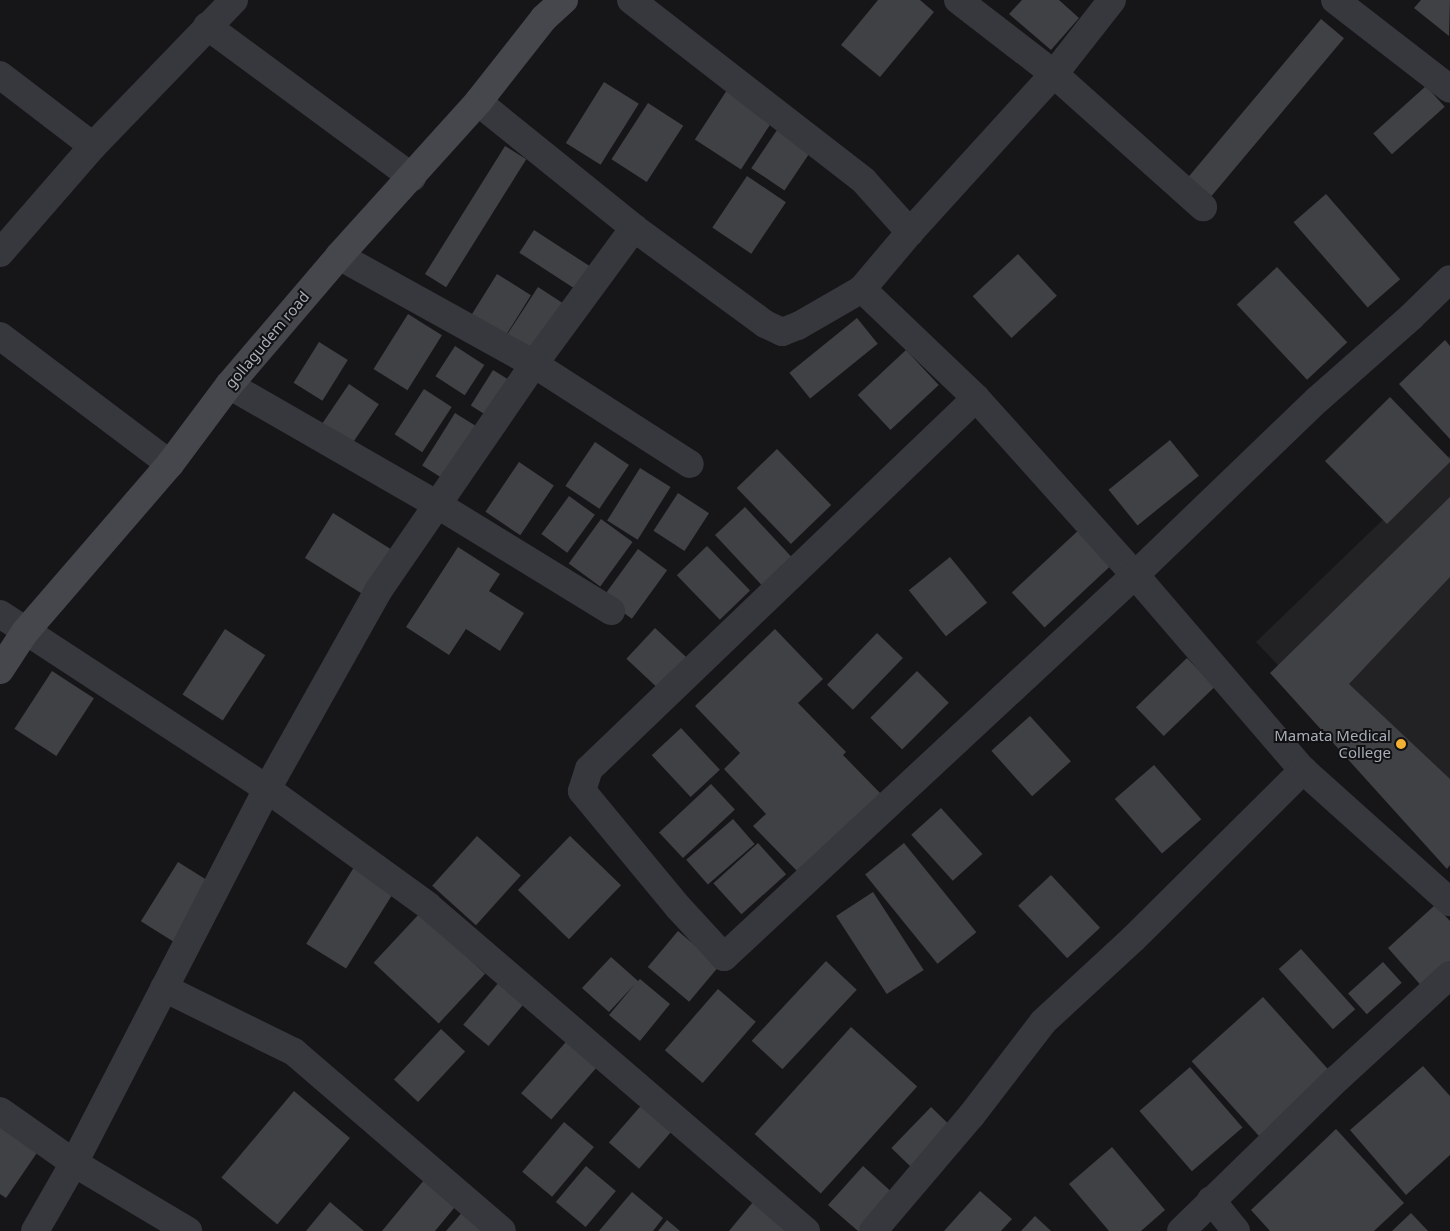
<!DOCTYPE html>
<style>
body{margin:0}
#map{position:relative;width:1450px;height:1231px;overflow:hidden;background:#161618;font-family:"Noto Sans",sans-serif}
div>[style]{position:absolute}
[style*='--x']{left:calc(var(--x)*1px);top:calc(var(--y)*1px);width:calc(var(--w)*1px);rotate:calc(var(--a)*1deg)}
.built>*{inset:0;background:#222225}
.building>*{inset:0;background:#404145;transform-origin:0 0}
.street>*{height:28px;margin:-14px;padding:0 14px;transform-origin:14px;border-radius:14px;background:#37383d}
.secondary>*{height:28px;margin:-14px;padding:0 14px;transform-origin:14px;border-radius:14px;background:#45474d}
.dots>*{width:14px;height:14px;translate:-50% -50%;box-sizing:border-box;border:2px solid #111113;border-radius:50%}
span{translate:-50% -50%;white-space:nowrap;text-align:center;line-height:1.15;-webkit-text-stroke:4px #111113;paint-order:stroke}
.street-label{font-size:15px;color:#a8adb8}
.poi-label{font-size:15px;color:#a8adb8}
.right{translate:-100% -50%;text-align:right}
</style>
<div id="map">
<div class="built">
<div style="clip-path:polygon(1450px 455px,1450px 845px,1256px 642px)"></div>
</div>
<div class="building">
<div style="clip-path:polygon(878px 0,920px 0,934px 12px,880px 77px,841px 45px)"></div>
<div style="clip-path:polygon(1022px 0,1059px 0,1079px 18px,1051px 50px,1009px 14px)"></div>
<div style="clip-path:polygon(1421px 0,1450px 0,1449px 36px,1414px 8px)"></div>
<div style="left:1321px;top:19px;width:30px;height:206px;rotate:40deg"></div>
<div style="left:604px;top:82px;width:41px;height:72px;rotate:32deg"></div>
<div style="left:1426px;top:86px;width:28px;height:71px;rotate:48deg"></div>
<div style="left:727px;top:90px;width:55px;height:59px;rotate:33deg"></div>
<div style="left:648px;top:103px;width:42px;height:67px;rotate:33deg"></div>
<div style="left:777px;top:130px;width:40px;height:46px;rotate:34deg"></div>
<div style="left:505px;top:146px;width:25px;height:151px;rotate:32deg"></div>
<div style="left:747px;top:176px;width:47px;height:62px;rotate:34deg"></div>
<div style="left:1326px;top:194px;width:113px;height:43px;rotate:49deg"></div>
<div style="left:534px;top:230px;width:69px;height:27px;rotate:33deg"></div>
<div style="left:1018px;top:254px;width:57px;height:62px;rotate:47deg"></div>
<div style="left:1277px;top:267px;width:103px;height:55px;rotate:47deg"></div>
<div style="left:497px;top:274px;width:40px;height:54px;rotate:32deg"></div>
<div style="left:538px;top:287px;width:33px;height:63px;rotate:33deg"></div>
<div style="left:408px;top:314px;width:40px;height:65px;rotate:32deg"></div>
<div style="left:857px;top:318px;width:33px;height:87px;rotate:51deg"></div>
<div style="clip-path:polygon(1445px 340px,1450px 346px,1450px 439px,1399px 384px)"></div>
<div style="left:319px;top:342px;width:34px;height:48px;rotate:32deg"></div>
<div style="left:455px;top:346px;width:35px;height:36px;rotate:33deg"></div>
<div style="left:906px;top:350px;width:48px;height:66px;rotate:47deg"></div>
<div style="left:493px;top:370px;width:32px;height:42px;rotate:32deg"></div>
<div style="left:349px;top:384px;width:36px;height:52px;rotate:34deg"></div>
<div style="left:424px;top:389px;width:33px;height:54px;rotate:33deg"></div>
<div style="clip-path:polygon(1390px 397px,1450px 459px,1450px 462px,1387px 524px,1325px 461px)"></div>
<div style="left:455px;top:413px;width:36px;height:62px;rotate:32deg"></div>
<div style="left:1170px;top:440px;width:46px;height:79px;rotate:51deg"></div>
<div style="left:595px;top:442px;width:41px;height:53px;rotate:34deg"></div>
<div style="left:777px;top:449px;width:78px;height:56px;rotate:46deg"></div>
<div style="left:519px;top:462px;width:42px;height:60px;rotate:34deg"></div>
<div style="left:640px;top:468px;width:36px;height:62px;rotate:32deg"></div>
<div style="left:678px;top:493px;width:37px;height:45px;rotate:33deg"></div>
<div style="left:569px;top:496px;width:32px;height:47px;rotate:36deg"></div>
<div style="clip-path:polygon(1450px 497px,1450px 577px,1349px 684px,1450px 779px,1450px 865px,1447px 869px,1270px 673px)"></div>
<div style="left:745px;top:507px;width:71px;height:41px;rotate:47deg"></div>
<div style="left:333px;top:513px;width:75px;height:53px;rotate:32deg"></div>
<div style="left:601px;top:519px;width:39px;height:55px;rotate:36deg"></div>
<div style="left:1082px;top:527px;width:48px;height:96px;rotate:47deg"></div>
<div style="left:707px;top:546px;width:62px;height:42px;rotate:46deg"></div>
<div style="clip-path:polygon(458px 547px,500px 574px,489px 591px,524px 613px,500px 651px,466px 629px,449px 655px,406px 627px)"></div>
<div style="left:638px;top:549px;width:36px;height:60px;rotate:36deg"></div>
<div style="left:950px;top:557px;width:59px;height:53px;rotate:51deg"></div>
<div style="left:655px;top:628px;width:48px;height:42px;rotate:43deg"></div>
<div style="left:225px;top:629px;width:48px;height:78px;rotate:33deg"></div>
<div style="clip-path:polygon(775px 629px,823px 679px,798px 703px,846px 752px,843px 755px,881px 794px,799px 873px,753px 826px,766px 814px,724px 769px,740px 753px,695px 706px)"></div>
<div style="left:877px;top:633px;width:36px;height:72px;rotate:44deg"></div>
<div style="left:1187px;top:658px;width:40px;height:71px;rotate:46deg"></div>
<div style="left:52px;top:671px;width:50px;height:69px;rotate:33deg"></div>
<div style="left:917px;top:671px;width:45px;height:66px;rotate:45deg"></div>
<div style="left:1030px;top:716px;width:61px;height:52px;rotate:48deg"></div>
<div style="left:681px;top:728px;width:57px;height:40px;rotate:47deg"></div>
<div style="left:1154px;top:765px;width:72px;height:52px;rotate:49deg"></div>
<div style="left:711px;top:784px;width:35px;height:71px;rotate:47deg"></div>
<div style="left:941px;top:808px;width:62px;height:40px;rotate:48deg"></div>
<div style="left:733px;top:819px;width:33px;height:62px;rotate:49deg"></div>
<div style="left:477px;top:836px;width:59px;height:67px;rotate:42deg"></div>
<div style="left:570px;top:836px;width:71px;height:75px;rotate:44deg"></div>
<div style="left:758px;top:843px;width:42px;height:60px;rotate:48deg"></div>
<div style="left:904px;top:843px;width:115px;height:50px;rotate:51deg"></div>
<div style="left:178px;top:862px;width:49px;height:70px;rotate:32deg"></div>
<div style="left:356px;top:864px;width:47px;height:94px;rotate:32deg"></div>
<div style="left:1051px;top:875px;width:72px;height:45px;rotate:47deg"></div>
<div style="left:873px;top:892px;width:93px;height:44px;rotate:57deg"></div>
<div style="clip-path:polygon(1435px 905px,1450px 921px,1450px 966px,1425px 990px,1388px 948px)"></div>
<div style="left:420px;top:913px;width:89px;height:68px;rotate:43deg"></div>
<div style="left:678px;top:931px;width:54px;height:47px;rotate:40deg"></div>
<div style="left:1301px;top:949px;width:81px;height:30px;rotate:48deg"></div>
<div style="clip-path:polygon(611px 957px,638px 981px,640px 979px,670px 1004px,640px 1041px,609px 1015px,635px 984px,609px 1012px,582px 988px)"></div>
<div style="left:826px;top:961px;width:42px;height:109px;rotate:43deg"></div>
<div style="left:1383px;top:962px;width:28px;height:47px;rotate:48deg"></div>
<div style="left:505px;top:975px;width:33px;height:65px;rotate:40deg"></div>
<div style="left:718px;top:989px;width:50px;height:81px;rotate:41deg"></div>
<div style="left:1263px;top:997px;width:104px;height:96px;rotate:48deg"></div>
<div style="left:851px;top:1027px;width:89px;height:144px;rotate:42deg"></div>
<div style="left:441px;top:1029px;width:33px;height:69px;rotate:43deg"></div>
<div style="left:571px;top:1036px;width:40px;height:76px;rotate:41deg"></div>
<div style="clip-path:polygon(1423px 1066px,1450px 1096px,1450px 1155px,1406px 1195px,1350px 1130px)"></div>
<div style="left:1190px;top:1067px;width:80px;height:67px;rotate:49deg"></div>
<div style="left:294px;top:1091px;width:73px;height:113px;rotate:40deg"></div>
<div style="left:645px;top:1101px;width:40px;height:55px;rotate:41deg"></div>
<div style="left:931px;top:1107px;width:32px;height:57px;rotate:44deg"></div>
<div style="clip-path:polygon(0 1119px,41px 1147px,6px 1198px,0 1194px)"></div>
<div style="left:564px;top:1122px;width:39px;height:65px;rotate:40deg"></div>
<div style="clip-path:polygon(1336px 1129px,1404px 1203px,1374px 1231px,1270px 1231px,1251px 1210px)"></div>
<div style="clip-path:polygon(1112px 1147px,1165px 1210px,1141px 1231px,1109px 1231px,1069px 1184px)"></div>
<div style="left:586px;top:1166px;width:39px;height:47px;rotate:40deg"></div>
<div style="clip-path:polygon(863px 1166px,895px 1195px,862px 1231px,858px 1231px,828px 1205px)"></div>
<div style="clip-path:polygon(429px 1174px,460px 1201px,435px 1231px,382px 1231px)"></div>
<div style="clip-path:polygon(980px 1191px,1012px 1219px,1001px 1231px,944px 1231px)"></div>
<div style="clip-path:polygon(632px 1192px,663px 1218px,653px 1231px,599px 1231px)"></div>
<div style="clip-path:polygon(758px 1196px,796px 1231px,729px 1231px)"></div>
<div style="clip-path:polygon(330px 1202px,364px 1231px,306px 1231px)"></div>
<div style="clip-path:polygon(465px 1209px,492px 1231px,446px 1231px)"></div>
<div style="clip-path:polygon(1411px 1213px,1428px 1231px,1392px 1231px)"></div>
<div style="clip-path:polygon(1035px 1216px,1051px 1231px,1021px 1231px)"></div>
<div style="clip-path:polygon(667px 1220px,680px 1231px,658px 1231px)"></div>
</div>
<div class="street">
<div style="--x:631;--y:0;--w:295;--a:37.8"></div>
<div style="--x:864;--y:181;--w:69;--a:48"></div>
<div style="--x:910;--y:232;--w:75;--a:130.1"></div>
<div style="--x:862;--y:289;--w:158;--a:43.7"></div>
<div style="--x:976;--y:398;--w:238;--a:48.1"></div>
<div style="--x:1135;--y:575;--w:257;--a:49.3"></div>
<div style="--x:1303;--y:770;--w:198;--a:41.9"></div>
<div style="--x:958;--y:0;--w:121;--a:37.6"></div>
<div style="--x:1054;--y:74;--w:200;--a:41.8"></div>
<div style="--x:1335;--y:0;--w:145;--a:37.7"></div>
<div style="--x:207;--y:26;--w:255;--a:36.4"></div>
<div style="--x:0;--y:75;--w:117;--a:37.4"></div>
<div style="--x:478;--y:102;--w:201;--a:38.9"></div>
<div style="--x:634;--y:228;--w:162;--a:36.2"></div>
<div style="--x:765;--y:324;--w:19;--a:25"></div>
<div style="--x:782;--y:332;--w:17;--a:-21"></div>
<div style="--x:798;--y:326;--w:74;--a:-30"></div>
<div style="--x:910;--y:232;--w:214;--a:-47.7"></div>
<div style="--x:1054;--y:74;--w:94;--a:-51.9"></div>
<div style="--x:0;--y:253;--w:142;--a:-49"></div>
<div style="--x:93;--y:146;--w:203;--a:-46"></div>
<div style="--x:339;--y:256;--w:223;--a:29"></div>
<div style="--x:534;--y:364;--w:185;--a:32.7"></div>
<div style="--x:0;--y:336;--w:213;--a:37"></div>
<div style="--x:229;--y:385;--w:241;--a:29.9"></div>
<div style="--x:438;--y:505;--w:203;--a:31.5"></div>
<div style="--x:976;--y:398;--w:536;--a:136.21"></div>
<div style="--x:589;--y:769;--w:23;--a:108"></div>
<div style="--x:582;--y:791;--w:151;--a:50.4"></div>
<div style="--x:678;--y:907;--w:68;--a:47.4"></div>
<div style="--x:724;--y:957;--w:561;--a:-42.91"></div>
<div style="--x:1135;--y:575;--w:252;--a:-43.9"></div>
<div style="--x:1317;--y:400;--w:125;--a:-41.4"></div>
<div style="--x:1411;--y:317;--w:54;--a:-44.3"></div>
<div style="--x:0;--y:614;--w:319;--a:33.2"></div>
<div style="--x:267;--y:789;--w:198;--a:35.9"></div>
<div style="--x:427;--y:905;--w:500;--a:40.7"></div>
<div style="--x:164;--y:988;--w:145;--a:26.2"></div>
<div style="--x:294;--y:1052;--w:274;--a:40.7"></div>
<div style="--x:0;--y:1111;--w:90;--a:35.1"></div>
<div style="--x:74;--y:1163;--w:133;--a:30.8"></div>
<div style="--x:1211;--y:1200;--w:40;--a:51"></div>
<div style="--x:35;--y:1231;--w:78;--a:-60.2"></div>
<div style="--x:74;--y:1163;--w:421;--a:-62.7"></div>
<div style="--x:267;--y:789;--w:227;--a:-60.7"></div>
<div style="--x:378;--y:591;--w:275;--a:-55.5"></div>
<div style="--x:534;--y:364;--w:169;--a:-53.7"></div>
<div style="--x:873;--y:1231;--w:151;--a:-49.6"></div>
<div style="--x:971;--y:1116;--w:118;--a:-52.5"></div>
<div style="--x:1043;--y:1022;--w:122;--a:-42.7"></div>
<div style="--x:1133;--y:939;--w:240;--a:-44.8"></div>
<div style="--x:1181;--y:1231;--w:219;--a:-44.3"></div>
<div style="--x:1338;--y:1078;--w:152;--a:-42.6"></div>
</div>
<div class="secondary">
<div style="--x:0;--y:670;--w:45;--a:-56.7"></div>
<div style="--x:25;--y:632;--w:222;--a:-49.2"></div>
<div style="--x:170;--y:464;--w:99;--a:-53.2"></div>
<div style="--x:229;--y:385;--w:170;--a:-49.5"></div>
<div style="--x:339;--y:256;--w:207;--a:-47.9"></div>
<div style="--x:478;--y:102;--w:107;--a:-51.8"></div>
<div style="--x:544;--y:18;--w:27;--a:-42"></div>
</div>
<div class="dots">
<div style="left:1401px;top:744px;background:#f2b134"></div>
</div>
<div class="street-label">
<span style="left:267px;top:340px;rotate:-50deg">gollagudem road</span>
</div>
<div class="poi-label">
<span class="right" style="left:1391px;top:744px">Mamata Medical<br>College</span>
</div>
</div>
